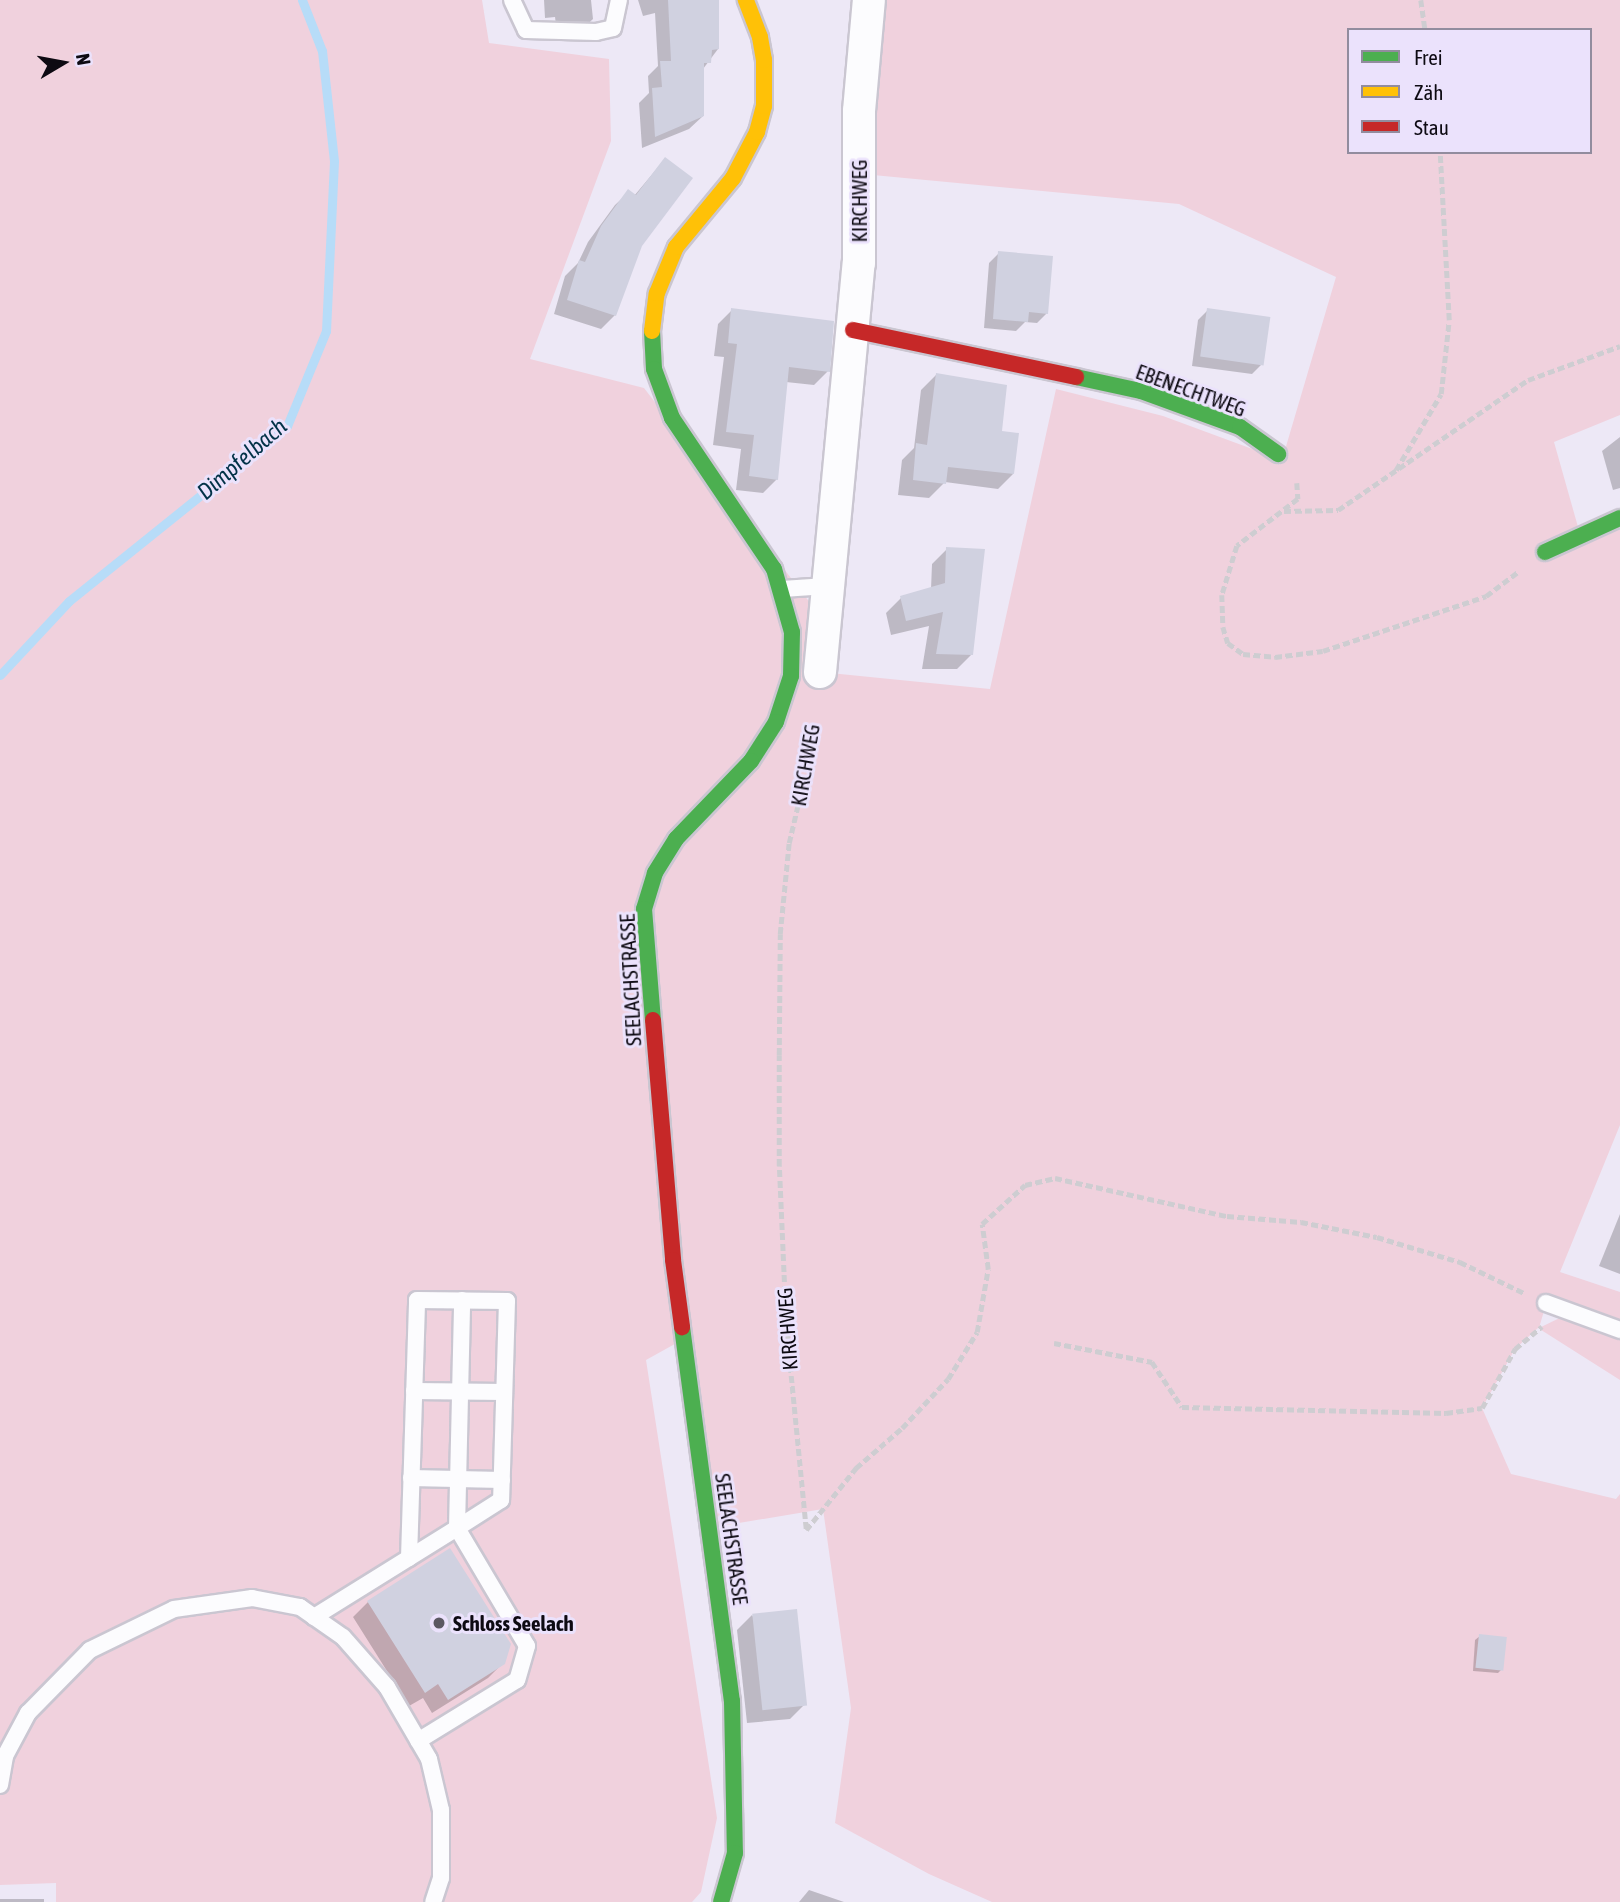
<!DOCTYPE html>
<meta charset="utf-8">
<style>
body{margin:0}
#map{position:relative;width:1620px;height:1902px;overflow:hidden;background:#ede8f6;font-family:"Asap Condensed",sans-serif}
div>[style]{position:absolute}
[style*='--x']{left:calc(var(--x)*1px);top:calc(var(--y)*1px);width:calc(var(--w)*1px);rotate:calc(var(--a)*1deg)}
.green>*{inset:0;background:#f0d1dd}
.shadow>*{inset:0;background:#0003;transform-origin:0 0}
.stream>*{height:9px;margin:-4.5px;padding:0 4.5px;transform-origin:4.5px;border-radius:4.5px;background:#b7dcf8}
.building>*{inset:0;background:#d0d1e0;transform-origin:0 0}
.path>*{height:4.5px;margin-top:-2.25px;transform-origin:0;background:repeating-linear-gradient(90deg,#cecdd1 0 7px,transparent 0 10.5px)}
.roads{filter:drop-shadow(2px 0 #cac6d1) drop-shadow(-2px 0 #cac6d1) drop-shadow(0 2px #cac6d1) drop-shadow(0 -2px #cac6d1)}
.lane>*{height:16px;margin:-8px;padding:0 8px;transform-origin:8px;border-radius:8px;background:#fcfcfe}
.street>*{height:32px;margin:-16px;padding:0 16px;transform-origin:16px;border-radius:16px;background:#fcfcfe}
.fast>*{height:16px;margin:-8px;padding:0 8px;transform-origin:8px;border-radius:8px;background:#4caf50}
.slow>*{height:16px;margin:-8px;padding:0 8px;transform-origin:8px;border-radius:8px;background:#ffc107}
.jam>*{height:16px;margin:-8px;padding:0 8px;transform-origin:8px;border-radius:8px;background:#c62828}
.dots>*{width:19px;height:19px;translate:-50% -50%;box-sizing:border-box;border:4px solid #ebe2fc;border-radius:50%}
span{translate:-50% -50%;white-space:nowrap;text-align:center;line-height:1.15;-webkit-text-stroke:6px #ebe2fc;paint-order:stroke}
.street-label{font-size:21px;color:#0d0a12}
.poi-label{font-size:21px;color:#0d0a12;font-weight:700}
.left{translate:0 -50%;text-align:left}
.water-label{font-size:23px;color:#023248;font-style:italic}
.legend{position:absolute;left:1347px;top:28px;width:245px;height:126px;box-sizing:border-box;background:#ebe2fc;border:2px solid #928c9e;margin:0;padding:9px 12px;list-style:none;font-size:21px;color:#0d0a12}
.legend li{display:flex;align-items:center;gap:14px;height:35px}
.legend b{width:35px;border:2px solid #928c9e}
.north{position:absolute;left:28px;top:28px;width:70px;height:70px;-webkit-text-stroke:5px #ebe2fc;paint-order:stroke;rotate:80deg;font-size:19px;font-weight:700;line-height:28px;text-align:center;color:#0d0a12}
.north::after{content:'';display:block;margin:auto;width:24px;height:32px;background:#0d0a12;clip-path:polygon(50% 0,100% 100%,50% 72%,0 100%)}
</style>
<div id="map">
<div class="green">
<div style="clip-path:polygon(evenodd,0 0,482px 0,489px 43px,609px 59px,611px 141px,530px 359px,644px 388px,811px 604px,820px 672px,990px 689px,1056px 389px,1163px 416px,1282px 460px,1336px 277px,1179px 204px,873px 175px,871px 0,1620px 0,1620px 415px,1554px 442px,1580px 534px,1620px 518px,1620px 1125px,1560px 1272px,1620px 1292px,1620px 1380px,1538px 1328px,1515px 1349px,1482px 1408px,1511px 1474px,1616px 1499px,1620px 1494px,1620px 1902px,992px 1902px,929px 1874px,835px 1823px,851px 1708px,823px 1509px,709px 1528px,691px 1335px,646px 1360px,717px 1818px,701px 1892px,692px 1902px,56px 1902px,56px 1883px,0 1885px,0 0,1349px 30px,1590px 30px,1590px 152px,1349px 152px,1349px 30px,0 0,1546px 1304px,1570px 1313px,1539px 1328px,1546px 1304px)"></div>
</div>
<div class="shadow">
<div style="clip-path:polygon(544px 0,591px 0,593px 19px,578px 33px,557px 34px,555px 17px,545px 18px)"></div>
<div style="clip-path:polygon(638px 0,701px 0,718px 49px,703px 69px,703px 116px,689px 129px,642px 148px,639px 103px,649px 93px,648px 76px,658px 66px,655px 13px,643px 16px)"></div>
<div style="clip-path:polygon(665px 159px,641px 245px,615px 315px,601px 329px,554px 314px,565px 276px,578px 263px,588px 242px,615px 205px,629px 192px,634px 196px)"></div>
<div style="clip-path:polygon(999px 253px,1047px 313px,1037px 323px,1025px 322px,1016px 331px,984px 328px,989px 263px)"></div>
<div style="clip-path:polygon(732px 310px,828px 371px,814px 385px,786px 382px,777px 479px,763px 493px,736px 490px,741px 449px,713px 445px,724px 357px,714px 356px,718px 324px)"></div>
<div style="clip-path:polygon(1208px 310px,1261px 365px,1252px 374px,1192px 366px,1198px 320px)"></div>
<div style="clip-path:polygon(936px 375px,1000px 433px,1013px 474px,998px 489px,945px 482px,929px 498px,898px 495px,902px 460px,914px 448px,921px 390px)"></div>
<div style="clip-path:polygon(1620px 437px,1620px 488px,1613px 490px,1602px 451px)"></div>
<div style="clip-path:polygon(947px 549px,972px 654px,957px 669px,922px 669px,929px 626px,891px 635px,886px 613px,901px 598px,931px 589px,932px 564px)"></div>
<div style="clip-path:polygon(1620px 1214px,1620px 1274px,1599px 1266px)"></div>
<div style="clip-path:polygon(449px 1550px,503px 1663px,488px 1678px,432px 1713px,423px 1698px,409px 1706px,353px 1617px,368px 1602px)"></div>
<div style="clip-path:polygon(752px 1615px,805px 1704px,790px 1719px,747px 1723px,737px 1630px)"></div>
<div style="clip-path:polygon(1480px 1636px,1502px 1669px,1498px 1673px,1473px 1671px,1475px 1640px)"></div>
<div style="clip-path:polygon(809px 1890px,844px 1902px,799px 1902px)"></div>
<div style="left:0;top:1899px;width:44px;height:3px"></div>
</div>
<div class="stream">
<div style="--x:0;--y:675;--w:101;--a:-47"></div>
<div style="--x:69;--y:601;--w:280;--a:-38.8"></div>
<div style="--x:287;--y:426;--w:103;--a:-67.7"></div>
<div style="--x:326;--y:331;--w:170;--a:-87.3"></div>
<div style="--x:334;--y:161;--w:111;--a:-96.2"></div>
<div style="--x:322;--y:51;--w:55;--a:-111.4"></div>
</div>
<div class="building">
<div style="clip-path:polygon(668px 0,719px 0,719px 49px,712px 50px,711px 63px,704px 63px,704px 116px,655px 137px,652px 88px,662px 87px,660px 61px,671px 61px)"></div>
<div style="clip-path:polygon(665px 157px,693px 178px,642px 246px,616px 316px,567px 300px,579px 260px,585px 262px,601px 226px,628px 189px,636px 195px)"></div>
<div style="clip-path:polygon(998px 251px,1053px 256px,1048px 314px,1029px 312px,1028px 322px,993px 319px)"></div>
<div style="clip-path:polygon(731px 308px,834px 321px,830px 372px,789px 367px,778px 480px,749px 476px,754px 435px,726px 432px,737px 344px,728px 343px)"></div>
<div style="left:1207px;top:308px;width:64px;height:49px;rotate:8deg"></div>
<div style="clip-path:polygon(936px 373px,1007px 385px,1002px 431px,1019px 433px,1014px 474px,948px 467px,946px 484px,913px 480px,916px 443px,927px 445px)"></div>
<div style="clip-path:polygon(946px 547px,985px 549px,973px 655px,936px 654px,943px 612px,906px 621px,900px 596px,945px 583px)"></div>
<div style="clip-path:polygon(450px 1548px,511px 1644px,505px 1664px,448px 1700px,438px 1684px,425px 1693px,367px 1601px)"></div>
<div style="left:797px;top:1609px;width:97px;height:45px;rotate:84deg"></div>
<div style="left:1479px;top:1634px;width:28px;height:34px;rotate:6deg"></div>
</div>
<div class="path">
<div style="--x:1421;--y:0;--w:30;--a:82"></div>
<div style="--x:1396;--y:470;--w:88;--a:-59.4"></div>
<div style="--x:1441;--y:394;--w:74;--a:-83.8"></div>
<div style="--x:1449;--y:320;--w:168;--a:-93.1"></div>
<div style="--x:1297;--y:483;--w:16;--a:86"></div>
<div style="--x:1298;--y:499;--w:77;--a:142.4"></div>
<div style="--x:1237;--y:546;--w:51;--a:107"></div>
<div style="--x:1222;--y:595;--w:32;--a:88"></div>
<div style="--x:1223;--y:627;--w:17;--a:73"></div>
<div style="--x:1228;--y:643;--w:19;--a:36"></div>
<div style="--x:1243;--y:654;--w:32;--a:5"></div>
<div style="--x:1275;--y:657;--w:48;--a:-7.1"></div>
<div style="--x:1323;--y:651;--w:172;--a:-18.6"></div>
<div style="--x:1486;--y:596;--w:41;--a:-37.1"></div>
<div style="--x:1284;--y:511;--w:54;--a:-1.1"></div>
<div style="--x:1338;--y:510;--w:230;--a:-34.4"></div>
<div style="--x:1528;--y:380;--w:98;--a:-20.3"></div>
<div style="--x:1054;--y:1343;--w:100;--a:11"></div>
<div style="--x:1152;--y:1362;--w:54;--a:56.3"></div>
<div style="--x:1182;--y:1407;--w:264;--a:1.3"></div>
<div style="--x:1446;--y:1413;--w:36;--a:-8"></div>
<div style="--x:1482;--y:1408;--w:68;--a:-60.8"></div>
<div style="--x:1515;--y:1349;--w:35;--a:-40"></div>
<div style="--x:806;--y:1529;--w:206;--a:-95.6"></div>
<div style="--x:786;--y:1324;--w:158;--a:-92.5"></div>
<div style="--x:779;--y:1166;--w:111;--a:-90"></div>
<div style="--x:779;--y:1055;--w:121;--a:-89.5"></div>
<div style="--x:780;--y:934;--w:91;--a:-84.4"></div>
<div style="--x:789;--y:843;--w:79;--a:-76.8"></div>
<div style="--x:807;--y:766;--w:37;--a:-82"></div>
<div style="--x:806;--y:1530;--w:80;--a:-51.1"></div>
<div style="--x:856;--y:1468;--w:61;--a:-41"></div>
<div style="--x:902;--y:1428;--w:67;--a:-46.8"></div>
<div style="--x:948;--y:1379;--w:55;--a:-58.3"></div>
<div style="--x:977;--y:1332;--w:64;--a:-80.1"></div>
<div style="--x:988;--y:1269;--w:45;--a:-97.6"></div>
<div style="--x:982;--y:1224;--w:58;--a:-42.2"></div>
<div style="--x:1025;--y:1185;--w:31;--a:-13"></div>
<div style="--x:1055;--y:1178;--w:176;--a:12.5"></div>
<div style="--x:1227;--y:1216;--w:74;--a:4.6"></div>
<div style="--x:1301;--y:1222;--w:77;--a:11.2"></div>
<div style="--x:1377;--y:1237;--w:87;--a:16.8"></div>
<div style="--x:1460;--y:1262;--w:73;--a:25.9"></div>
</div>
<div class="roads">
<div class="lane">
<div style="--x:512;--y:0;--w:33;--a:65"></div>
<div style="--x:526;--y:30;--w:70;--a:1.6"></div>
<div style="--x:596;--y:32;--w:17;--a:-13"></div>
<div style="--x:613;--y:28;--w:29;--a:-78"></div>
<div style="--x:783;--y:589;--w:43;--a:-4"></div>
<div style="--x:1546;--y:1303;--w:79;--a:20"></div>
<div style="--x:414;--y:1391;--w:90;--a:0.6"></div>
<div style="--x:411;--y:1478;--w:91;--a:1.3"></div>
<div style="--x:457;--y:1528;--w:228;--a:-88.7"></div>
<div style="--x:409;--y:1558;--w:258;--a:-88.2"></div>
<div style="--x:417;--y:1300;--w:90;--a:0.6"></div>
<div style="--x:507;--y:1301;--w:199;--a:91.7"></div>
<div style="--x:501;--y:1500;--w:52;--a:147.5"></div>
<div style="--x:314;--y:1617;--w:168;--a:-31.9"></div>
<div style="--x:457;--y:1528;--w:137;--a:59.3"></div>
<div style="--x:527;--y:1646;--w:35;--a:106"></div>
<div style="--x:517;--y:1680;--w:116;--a:148.4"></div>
<div style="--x:0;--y:1785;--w:29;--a:-80"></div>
<div style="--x:5;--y:1756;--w:49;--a:-61.9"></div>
<div style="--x:28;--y:1713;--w:88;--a:-45.5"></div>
<div style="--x:90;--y:1650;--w:93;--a:-26"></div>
<div style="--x:174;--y:1609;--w:79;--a:-8"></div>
<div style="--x:252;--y:1598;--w:49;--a:10.6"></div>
<div style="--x:300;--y:1607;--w:52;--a:34.9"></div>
<div style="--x:343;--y:1637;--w:67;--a:48.7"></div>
<div style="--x:387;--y:1687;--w:83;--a:59.7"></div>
<div style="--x:429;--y:1759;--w:52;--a:76.8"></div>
<div style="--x:441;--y:1810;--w:68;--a:90"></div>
<div style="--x:441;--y:1878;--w:25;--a:108"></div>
</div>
<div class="street">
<div style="--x:820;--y:672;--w:411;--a:-84.6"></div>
<div style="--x:859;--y:263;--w:152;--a:-90"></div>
<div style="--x:859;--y:111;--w:111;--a:-84.9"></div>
</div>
<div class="fast">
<div style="--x:652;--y:331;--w:38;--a:87"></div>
<div style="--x:654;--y:369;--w:52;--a:69.8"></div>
<div style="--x:672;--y:418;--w:182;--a:56"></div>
<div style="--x:774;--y:569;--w:66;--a:74.1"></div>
<div style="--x:792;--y:632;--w:44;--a:91.3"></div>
<div style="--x:791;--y:676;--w:48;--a:108.1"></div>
<div style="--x:776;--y:722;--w:46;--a:122.7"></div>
<div style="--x:751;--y:761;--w:108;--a:133.9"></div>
<div style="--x:676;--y:839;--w:40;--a:122"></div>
<div style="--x:655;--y:873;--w:38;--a:107"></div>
<div style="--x:644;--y:909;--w:111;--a:85.4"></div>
<div style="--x:1076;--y:377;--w:66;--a:12.2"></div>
<div style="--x:1141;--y:391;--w:105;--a:20"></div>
<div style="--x:1240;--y:427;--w:47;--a:35.4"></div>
<div style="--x:1545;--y:552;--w:82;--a:-24.4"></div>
<div style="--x:682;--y:1327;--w:377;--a:82.4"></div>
<div style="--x:732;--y:1701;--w:152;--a:88.9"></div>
<div style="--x:735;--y:1853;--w:51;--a:105.9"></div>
</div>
<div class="slow">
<div style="--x:652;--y:331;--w:38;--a:-83"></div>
<div style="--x:657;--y:293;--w:50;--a:-67.6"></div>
<div style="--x:676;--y:247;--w:89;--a:-50.4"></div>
<div style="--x:733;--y:178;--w:52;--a:-62.4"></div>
<div style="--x:757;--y:132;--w:27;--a:-75"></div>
<div style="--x:764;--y:106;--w:46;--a:-90"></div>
<div style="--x:764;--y:60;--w:23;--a:-100"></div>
<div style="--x:760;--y:37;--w:40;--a:-111"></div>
</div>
<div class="jam">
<div style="--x:853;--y:330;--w:228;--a:11.9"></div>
<div style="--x:653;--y:1020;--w:241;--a:85.2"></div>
<div style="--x:673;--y:1260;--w:68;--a:82.3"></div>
</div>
</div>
<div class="dots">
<div style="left:439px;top:1623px;background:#5b5862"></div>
</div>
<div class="street-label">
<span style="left:859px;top:201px;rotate:-90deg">KIRCHWEG</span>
<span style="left:1191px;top:390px;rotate:20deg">EBENECHTWEG</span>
<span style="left:805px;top:765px;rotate:-80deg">KIRCHWEG</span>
<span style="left:630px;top:980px;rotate:-93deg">SEELACHSTRASSE</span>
<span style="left:787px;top:1329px;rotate:-94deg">KIRCHWEG</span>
<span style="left:732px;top:1539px;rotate:82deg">SEELACHSTRASSE</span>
</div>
<div class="poi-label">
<span class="left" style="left:453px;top:1623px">Schloss Seelach</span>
</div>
<div class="water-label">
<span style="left:242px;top:459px;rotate:-41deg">Dimpfelbach</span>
</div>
<ul class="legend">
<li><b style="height:9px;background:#4caf50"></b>Frei</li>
<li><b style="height:9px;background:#ffc107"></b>Zäh</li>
<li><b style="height:9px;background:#c62828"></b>Stau</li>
</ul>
<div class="north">N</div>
</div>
